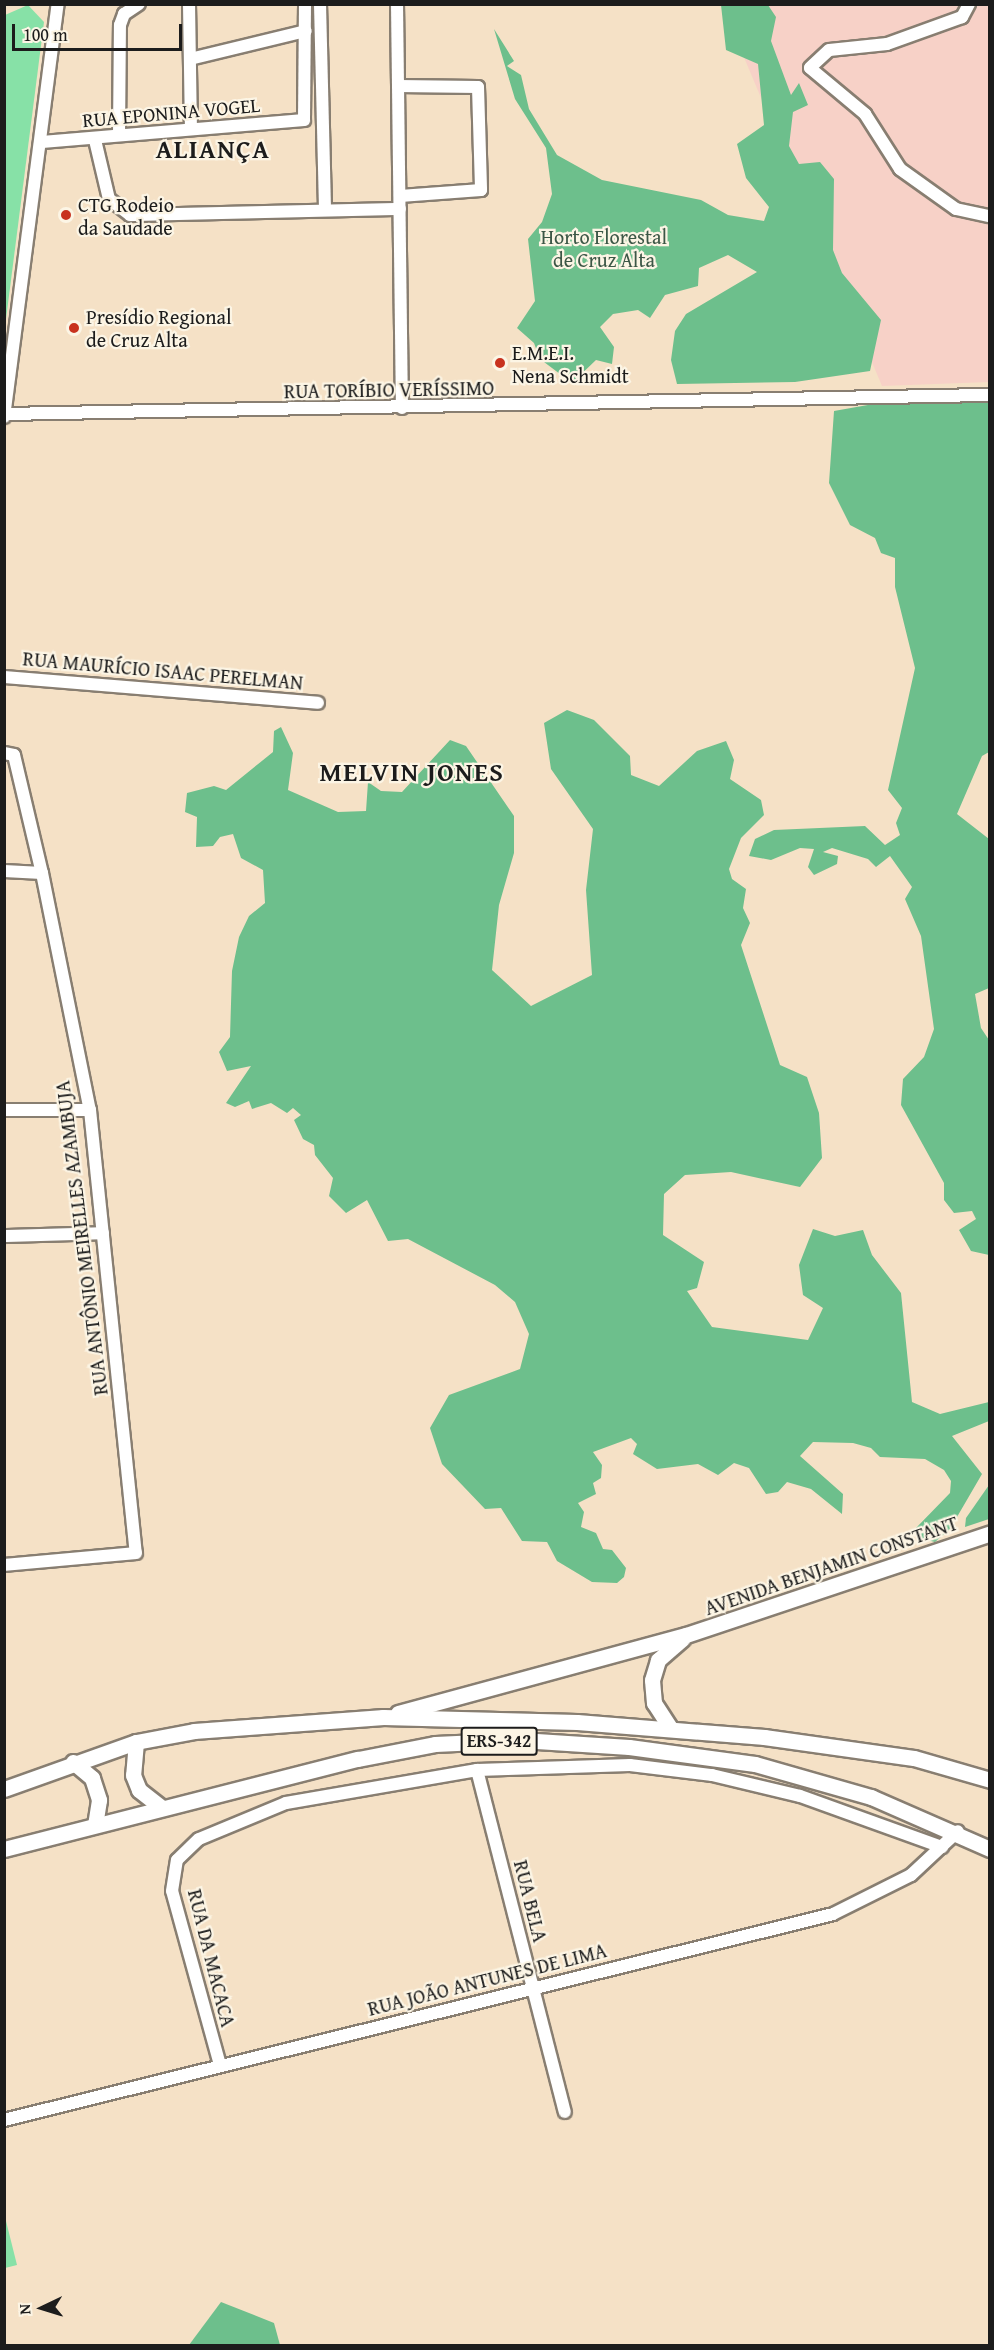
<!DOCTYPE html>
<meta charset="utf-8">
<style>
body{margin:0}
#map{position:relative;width:994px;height:2350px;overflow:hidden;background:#f5e1c6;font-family:"Gentium Book Plus",serif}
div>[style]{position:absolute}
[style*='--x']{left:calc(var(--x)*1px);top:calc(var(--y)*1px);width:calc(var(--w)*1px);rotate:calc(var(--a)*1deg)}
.built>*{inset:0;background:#f7d1c7}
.green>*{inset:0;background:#87e1a7}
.forest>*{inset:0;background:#6dbf8c}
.roads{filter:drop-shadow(2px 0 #887e71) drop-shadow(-2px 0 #887e71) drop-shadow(0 2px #887e71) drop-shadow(0 -2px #887e71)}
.minor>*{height:12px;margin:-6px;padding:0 6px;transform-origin:6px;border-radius:6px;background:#fff}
.major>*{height:15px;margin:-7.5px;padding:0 7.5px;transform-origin:7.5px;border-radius:7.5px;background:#fff}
.dots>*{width:16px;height:16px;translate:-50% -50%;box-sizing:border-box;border:3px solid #fcf5e5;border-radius:50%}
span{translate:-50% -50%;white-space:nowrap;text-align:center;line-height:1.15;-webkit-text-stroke:4.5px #fcf5e5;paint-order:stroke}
.shield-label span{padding:2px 4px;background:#fcf5e5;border:2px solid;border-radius:4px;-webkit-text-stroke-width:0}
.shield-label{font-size:18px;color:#1c1c1c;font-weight:700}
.street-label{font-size:20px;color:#1c1c1c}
.poi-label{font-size:20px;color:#1c1c1c}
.left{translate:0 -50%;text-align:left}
.park-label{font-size:20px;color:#3c5746}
.district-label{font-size:26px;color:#1c1c1c;font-weight:700;letter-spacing:1.5px}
.frame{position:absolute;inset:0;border:6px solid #1c1c1c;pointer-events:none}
.north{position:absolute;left:12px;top:2278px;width:60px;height:60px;-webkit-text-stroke:4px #fcf5e5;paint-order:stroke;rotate:266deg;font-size:16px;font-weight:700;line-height:24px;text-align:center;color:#1c1c1c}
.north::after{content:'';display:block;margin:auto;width:21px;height:27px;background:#1c1c1c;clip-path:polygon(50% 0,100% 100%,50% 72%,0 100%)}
.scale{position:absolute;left:12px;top:24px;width:170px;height:27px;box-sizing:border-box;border:3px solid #1c1c1c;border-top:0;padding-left:8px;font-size:18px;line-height:21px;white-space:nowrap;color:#1c1c1c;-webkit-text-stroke:4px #fcf5e5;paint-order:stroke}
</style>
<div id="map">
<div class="built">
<div style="clip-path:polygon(889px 4px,989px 5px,989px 382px,882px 386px,722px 5px)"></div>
</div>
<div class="green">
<div style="clip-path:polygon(28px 5px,44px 22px,5px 327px,5px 15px)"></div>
<div style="clip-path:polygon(5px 2217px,17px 2265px,5px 2268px,4px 2268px)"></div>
</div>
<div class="forest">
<div style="clip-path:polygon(721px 5px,768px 5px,776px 17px,771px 41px,791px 95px,799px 83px,808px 105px,793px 112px,789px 146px,799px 164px,820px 162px,834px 179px,833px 250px,842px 273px,881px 320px,870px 371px,795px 382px,677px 384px,671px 360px,675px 331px,686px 314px,757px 272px,728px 255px,699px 268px,698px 286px,665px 295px,650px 318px,638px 310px,613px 314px,600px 327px,614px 347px,612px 364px,596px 360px,572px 383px,540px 359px,534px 343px,517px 328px,535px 301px,528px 239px,542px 222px,552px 194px,546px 148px,515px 99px,494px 29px,514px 61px,507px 66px,521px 75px,529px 109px,557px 155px,602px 180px,701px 200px,728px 215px,764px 221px,769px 207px,746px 178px,737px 144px,764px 125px,758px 64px,726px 50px)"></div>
<div style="clip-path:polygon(896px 400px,989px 400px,989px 752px,982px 756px,957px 814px,989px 839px,989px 988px,975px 994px,981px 1028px,989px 1040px,989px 1255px,971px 1251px,959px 1230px,976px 1219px,972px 1211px,954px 1213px,944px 1200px,944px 1183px,901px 1105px,903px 1079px,924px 1057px,934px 1029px,921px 936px,905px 899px,912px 887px,890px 856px,876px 867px,868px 859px,832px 848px,823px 852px,838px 856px,837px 864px,814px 875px,808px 867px,814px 849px,800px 848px,771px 860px,749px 856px,755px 839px,774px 830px,865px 826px,885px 845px,900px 835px,896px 823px,902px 808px,888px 790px,915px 668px,895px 587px,895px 558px,881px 553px,875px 538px,850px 525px,829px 483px,834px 411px)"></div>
<div style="clip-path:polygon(567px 710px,594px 720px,630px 756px,631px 775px,659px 786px,697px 751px,726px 741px,734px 760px,730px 779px,761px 800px,764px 815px,741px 838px,729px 869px,732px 879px,746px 889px,743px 908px,750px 923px,741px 945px,780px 1065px,807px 1077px,819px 1113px,822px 1158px,800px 1187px,731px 1172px,685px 1175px,664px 1194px,663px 1235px,704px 1262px,697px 1288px,687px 1291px,712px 1327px,808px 1340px,823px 1308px,803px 1295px,799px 1265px,813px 1229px,835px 1236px,863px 1230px,872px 1255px,901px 1293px,912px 1402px,940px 1414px,989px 1402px,989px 1421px,952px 1436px,982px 1474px,950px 1529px,935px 1542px,919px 1538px,916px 1528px,950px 1493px,951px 1481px,944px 1470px,925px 1459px,880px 1457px,871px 1448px,853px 1443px,813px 1442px,800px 1456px,843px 1494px,842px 1514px,811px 1489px,787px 1482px,778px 1492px,766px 1494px,749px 1468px,734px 1463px,718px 1475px,698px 1464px,657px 1469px,633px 1454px,637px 1444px,631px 1438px,593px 1452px,602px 1465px,601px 1478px,593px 1483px,596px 1494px,578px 1503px,584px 1512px,581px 1527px,596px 1533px,603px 1549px,612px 1550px,626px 1568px,624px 1577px,617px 1583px,592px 1582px,557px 1561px,547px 1542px,522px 1541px,501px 1508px,485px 1509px,442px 1464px,430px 1428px,449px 1395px,520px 1369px,529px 1334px,515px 1302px,495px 1285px,408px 1239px,388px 1241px,367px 1200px,346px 1213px,329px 1196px,333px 1178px,315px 1155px,314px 1145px,303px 1139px,294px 1120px,301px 1115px,293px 1108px,287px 1113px,271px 1103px,252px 1109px,249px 1101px,235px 1107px,226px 1103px,251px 1066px,227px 1071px,219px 1052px,230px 1037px,232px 971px,239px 937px,249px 916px,265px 903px,263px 870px,241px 858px,233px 834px,220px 837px,213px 846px,196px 847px,197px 817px,185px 812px,187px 793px,214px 786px,226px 790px,273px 752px,274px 731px,281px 727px,293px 753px,288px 790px,338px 812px,366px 811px,368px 782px,381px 791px,402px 792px,450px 740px,466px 746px,514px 816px,514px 853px,499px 905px,492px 970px,531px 1006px,592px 975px,586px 890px,593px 829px,551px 769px,544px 723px)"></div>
<div style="clip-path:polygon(989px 1485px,989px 1519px,965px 1527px,966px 1518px)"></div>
<div style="clip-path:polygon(221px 2302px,274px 2323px,280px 2345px,189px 2345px)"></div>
</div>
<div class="roads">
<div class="minor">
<div style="--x:189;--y:4;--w:123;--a:89.1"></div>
<div style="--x:320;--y:4;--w:206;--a:88.6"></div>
<div style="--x:397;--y:4;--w:404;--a:89.3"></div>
<div style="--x:969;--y:4;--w:15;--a:118"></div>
<div style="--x:962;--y:17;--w:80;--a:160.2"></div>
<div style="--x:887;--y:44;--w:58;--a:174.1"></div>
<div style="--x:829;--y:50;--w:26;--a:137"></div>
<div style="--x:810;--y:68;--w:72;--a:39.9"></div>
<div style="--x:865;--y:114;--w:65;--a:57.5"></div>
<div style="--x:900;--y:169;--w:69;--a:35.5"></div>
<div style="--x:956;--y:209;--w:35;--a:12"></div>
<div style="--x:190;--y:59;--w:119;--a:-13.6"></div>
<div style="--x:398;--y:86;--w:80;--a:0.7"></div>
<div style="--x:478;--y:87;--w:103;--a:88.3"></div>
<div style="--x:481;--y:190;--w:81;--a:175.8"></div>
<div style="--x:119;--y:135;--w:110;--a:-89.5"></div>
<div style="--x:120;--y:25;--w:12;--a:-70"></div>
<div style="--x:124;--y:14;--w:18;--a:-34"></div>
<div style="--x:95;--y:140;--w:61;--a:76.7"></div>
<div style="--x:109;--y:199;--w:26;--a:37"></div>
<div style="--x:130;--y:215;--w:270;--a:-1.3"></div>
<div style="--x:42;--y:142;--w:263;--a:-4.8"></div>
<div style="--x:304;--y:120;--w:116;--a:-89.5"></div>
<div style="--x:5;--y:414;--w:985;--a:-1.11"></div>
<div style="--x:4;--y:417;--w:417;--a:-82.6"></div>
<div style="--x:4;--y:677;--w:315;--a:4.7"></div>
<div style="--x:4;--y:753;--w:10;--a:11"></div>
<div style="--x:14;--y:755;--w:121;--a:76.7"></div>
<div style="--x:42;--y:873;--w:242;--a:78.6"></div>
<div style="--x:90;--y:1110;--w:445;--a:84.1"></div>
<div style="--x:136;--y:1553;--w:133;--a:174.8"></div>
<div style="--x:4;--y:871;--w:38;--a:3"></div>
<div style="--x:4;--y:1110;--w:86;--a:0"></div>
<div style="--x:4;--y:1236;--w:99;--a:-1.7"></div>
<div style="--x:477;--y:1770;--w:353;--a:75.6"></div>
<div style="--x:220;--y:2065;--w:180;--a:-105.4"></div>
<div style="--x:172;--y:1891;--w:31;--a:-81"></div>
<div style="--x:177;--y:1860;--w:30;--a:-44"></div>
<div style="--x:199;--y:1839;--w:94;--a:-22.5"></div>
<div style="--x:286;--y:1803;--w:194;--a:-9.8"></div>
<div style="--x:477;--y:1770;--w:153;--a:-1.9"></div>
<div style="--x:630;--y:1765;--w:83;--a:7"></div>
<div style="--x:712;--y:1775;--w:90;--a:13.4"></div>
<div style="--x:800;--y:1796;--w:151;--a:19.8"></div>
<div style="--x:4;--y:2120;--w:854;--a:-13.95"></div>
<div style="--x:833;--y:1914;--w:87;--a:-26.6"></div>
<div style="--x:911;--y:1875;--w:64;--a:-43.1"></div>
</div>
<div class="major">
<div style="--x:398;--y:1713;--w:298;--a:-15.2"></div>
<div style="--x:686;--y:1635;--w:321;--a:-18.5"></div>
<div style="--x:671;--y:1729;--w:31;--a:-123"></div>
<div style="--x:654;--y:1703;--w:23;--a:-95"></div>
<div style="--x:652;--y:1680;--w:21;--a:-73"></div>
<div style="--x:658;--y:1660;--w:32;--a:-41"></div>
<div style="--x:136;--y:1742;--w:33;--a:95"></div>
<div style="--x:133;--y:1775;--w:16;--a:68"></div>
<div style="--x:139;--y:1790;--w:28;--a:38"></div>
<div style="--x:73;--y:1762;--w:25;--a:40"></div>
<div style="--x:92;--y:1778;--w:23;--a:72"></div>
<div style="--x:99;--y:1800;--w:24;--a:99"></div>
<div style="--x:4;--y:1789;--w:140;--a:-19.6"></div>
<div style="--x:136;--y:1742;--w:59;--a:-10.7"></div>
<div style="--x:194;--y:1731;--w:190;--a:-4.2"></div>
<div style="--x:383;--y:1717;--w:194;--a:1.5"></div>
<div style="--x:577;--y:1722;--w:188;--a:4.6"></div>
<div style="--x:764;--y:1737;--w:151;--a:8"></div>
<div style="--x:914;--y:1758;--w:79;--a:16.1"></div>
<div style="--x:4;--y:1849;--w:365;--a:-14.3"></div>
<div style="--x:358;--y:1759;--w:78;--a:-11"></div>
<div style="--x:435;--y:1744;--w:86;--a:-2.7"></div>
<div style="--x:521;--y:1740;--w:108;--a:3.7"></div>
<div style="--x:629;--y:1747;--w:127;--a:7.7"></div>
<div style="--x:755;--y:1764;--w:121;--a:15.9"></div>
<div style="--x:871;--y:1797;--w:130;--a:23.6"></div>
</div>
</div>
<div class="dots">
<div style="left:66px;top:215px;background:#c8321e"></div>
<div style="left:74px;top:328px;background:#c8321e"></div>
<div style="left:500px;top:363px;background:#c8321e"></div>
</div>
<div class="shield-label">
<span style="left:499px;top:1741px">ERS-342</span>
</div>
<div class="street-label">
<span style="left:171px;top:112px;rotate:-5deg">RUA EPONINA VOGEL</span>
<span style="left:389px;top:389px;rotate:-1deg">RUA TORÍBIO VERÍSSIMO</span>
<span style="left:163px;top:670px;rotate:5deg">RUA MAURÍCIO ISAAC PERELMAN</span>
<span style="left:81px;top:1238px;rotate:-97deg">RUA ANTÔNIO MEIRELLES AZAMBUJA</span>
<span style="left:831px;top:1565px;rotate:-19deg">AVENIDA BENJAMIN CONSTANT</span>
<span style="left:531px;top:1901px;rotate:76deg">RUA BELA</span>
<span style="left:212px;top:1958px;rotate:76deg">RUA DA MACACA</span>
<span style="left:487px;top:1979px;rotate:-14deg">RUA JOÃO ANTUNES DE LIMA</span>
</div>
<div class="poi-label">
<span class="left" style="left:78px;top:216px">CTG Rodeio<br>da Saudade</span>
<span class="left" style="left:86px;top:328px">Presídio Regional<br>de Cruz Alta</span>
<span class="left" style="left:512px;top:364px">E.M.E.I.<br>Nena Schmidt</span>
</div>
<div class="park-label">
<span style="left:604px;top:248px">Horto Florestal<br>de Cruz Alta</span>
</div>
<div class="district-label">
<span style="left:213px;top:149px">ALIANÇA</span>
<span style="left:412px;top:772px">MELVIN JONES</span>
</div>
<div class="frame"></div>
<div class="north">N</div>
<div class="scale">100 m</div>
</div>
